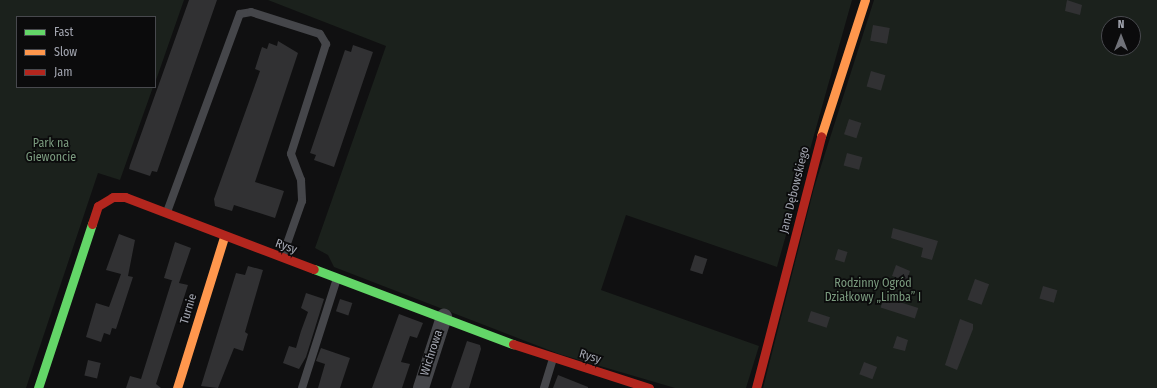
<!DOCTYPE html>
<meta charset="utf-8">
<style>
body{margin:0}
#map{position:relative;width:1157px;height:388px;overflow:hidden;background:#101011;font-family:"Fira Sans Condensed",sans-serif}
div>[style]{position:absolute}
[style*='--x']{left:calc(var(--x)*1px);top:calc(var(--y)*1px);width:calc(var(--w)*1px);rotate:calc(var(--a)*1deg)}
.green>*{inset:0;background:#1b211c}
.building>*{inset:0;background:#313133;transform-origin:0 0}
.lane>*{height:8px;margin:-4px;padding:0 4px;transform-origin:4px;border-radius:4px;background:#45464a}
.street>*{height:16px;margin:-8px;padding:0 8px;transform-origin:8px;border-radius:8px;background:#45464a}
.fast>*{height:9px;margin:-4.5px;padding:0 4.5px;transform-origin:4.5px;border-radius:4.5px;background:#63d668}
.slow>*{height:9px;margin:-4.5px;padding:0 4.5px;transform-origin:4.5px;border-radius:4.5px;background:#ff974d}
.jam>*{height:9px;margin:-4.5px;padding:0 4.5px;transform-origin:4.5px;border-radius:4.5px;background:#b3261e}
span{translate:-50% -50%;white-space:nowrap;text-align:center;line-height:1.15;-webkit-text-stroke:3.5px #0b0b0c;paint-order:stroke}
.park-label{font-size:12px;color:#7b9b7f}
.street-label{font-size:12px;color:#a3a6b1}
.legend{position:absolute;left:16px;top:16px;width:140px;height:72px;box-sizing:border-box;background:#0b0b0c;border:1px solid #48494e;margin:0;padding:5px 7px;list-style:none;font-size:12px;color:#a3a6b1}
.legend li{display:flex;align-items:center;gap:8px;height:20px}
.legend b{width:20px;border:1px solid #48494e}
.north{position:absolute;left:1101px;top:16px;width:40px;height:40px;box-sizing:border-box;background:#0b0b0c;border:1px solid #48494e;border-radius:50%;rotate:0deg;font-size:11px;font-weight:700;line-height:16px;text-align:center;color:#a3a6b1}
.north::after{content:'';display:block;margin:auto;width:14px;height:18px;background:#707279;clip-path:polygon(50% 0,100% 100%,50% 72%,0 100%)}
</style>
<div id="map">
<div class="green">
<div style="clip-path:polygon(0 0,184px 0,155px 83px,155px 17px,17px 17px,17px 87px,153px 87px,120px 180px,98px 173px,26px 388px,0 388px)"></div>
<div style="clip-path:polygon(268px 0,852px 0,777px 267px,626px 215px,601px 290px,759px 346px,746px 388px,675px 388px,559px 354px,334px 267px,328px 255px,315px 248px,386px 46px)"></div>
<div style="clip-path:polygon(evenodd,874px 0,1157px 0,1157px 388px,763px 388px,814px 188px,874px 0,1109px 24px,1133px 24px,1133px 48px,1109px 48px,1109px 24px)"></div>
</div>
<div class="building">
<div style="clip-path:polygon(189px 0,217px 0,157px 172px,152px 171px,150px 176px,129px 169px,130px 165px)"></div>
<div style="clip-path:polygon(1067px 0,1082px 5px,1080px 15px,1065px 11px)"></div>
<div style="left:873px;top:25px;width:17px;height:16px;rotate:10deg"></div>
<div style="clip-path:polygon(278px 41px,298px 53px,255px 182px,284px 191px,275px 218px,234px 205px,232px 211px,215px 206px,214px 199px,260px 71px,255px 69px,262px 47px,267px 49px,269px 43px,277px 46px)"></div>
<div style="clip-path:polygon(353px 45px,373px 52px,334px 167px,314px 160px,316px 155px,310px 153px,345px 50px,351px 52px)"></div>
<div style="left:871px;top:71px;width:15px;height:16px;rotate:16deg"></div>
<div style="left:849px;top:119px;width:13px;height:16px;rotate:18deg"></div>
<div style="left:847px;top:153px;width:16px;height:13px;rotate:15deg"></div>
<div style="clip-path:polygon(893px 228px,938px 241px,932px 260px,921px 257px,923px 248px,891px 238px)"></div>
<div style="clip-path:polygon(119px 234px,135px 240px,128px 276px,133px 277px,116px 329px,112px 328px,110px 335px,104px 333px,101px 342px,86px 337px,96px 303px,109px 307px,121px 274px,106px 270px)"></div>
<div style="clip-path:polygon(175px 242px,191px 248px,179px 283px,188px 285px,156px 384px,161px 388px,126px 388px,130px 376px,141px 379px,172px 280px,178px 282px,164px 278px)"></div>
<div style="left:838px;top:249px;width:10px;height:11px;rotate:17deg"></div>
<div style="left:695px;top:255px;width:13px;height:16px;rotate:18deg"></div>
<div style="clip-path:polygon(896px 265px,910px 271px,907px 281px,892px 276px)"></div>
<div style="clip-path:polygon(248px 266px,263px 270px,245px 332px,248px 334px,243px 351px,234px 348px,218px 388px,201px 386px,236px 273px,245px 275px)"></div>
<div style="left:975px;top:279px;width:15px;height:22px;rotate:20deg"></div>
<div style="left:1043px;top:286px;width:15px;height:13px;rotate:16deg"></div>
<div style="clip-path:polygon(306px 293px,324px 299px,306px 357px,299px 369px,283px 363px,289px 346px,296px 348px,301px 331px,308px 312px,301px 308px)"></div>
<div style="left:884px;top:297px;width:36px;height:11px;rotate:18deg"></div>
<div style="left:340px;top:299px;width:13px;height:13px;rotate:18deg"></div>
<div style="left:811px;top:311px;width:20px;height:11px;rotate:18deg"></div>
<div style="clip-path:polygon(399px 314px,423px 323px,417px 338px,410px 336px,401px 362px,410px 364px,402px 388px,372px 388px)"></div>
<div style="clip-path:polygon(960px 319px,973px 324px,973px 329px,957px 370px,945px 365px)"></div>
<div style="clip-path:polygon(897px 336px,908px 340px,905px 351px,893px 348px)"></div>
<div style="clip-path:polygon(467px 341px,480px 345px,481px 349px,469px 388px,451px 388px)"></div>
<div style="clip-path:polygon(321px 348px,350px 358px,340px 388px,318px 388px,325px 364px,316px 361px)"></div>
<div style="left:88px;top:360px;width:13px;height:16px;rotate:13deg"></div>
<div style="left:864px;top:362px;width:14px;height:13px;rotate:21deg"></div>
<div style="clip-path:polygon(558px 375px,588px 387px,588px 388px,553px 388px)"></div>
</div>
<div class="lane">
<div style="--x:167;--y:212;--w:211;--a:-69.8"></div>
<div style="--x:240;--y:14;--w:11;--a:-10"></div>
<div style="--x:251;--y:12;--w:72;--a:17.7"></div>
<div style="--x:320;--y:34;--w:12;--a:59"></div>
<div style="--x:326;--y:44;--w:115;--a:107.7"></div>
<div style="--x:291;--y:154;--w:28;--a:69"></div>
<div style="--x:301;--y:180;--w:21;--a:87"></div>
<div style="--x:302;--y:201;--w:57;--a:109.4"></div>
<div style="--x:302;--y:388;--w:115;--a:-72.3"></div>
<div style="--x:544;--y:388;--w:30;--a:-73"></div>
</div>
<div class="street">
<div style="--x:421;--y:388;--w:75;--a:-72.1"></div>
</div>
<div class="fast">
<div style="--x:314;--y:269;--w:213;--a:20.7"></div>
<div style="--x:38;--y:388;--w:173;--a:-71.8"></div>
</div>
<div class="slow">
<div style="--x:821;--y:136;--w:143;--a:-72.1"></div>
<div style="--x:177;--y:388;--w:158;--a:-72.7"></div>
</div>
<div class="jam">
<div style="--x:92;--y:224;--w:19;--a:-72"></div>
<div style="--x:98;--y:206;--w:17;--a:-31"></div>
<div style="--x:113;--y:197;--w:12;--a:0"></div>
<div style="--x:125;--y:197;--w:202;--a:20.9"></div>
<div style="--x:513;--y:344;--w:143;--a:17.9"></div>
<div style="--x:756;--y:388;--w:260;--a:-75.5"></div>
</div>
<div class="park-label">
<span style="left:51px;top:151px">Park na<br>Giewoncie</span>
<span style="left:873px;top:291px">Rodzinny Ogród<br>Działkowy „Limba” I</span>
</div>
<div class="street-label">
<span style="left:795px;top:190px;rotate:-76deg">Jana Dębowskiego</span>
<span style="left:286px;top:247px;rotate:20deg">Rysy</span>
<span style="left:189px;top:309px;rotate:-73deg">Turnie</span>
<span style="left:432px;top:353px;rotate:-72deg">Wichrowa</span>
<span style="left:590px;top:357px;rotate:17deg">Rysy</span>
</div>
<ul class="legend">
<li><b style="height:5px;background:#63d668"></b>Fast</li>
<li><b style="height:5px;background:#ff974d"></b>Slow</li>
<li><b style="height:5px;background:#b3261e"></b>Jam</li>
</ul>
<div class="north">N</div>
</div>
